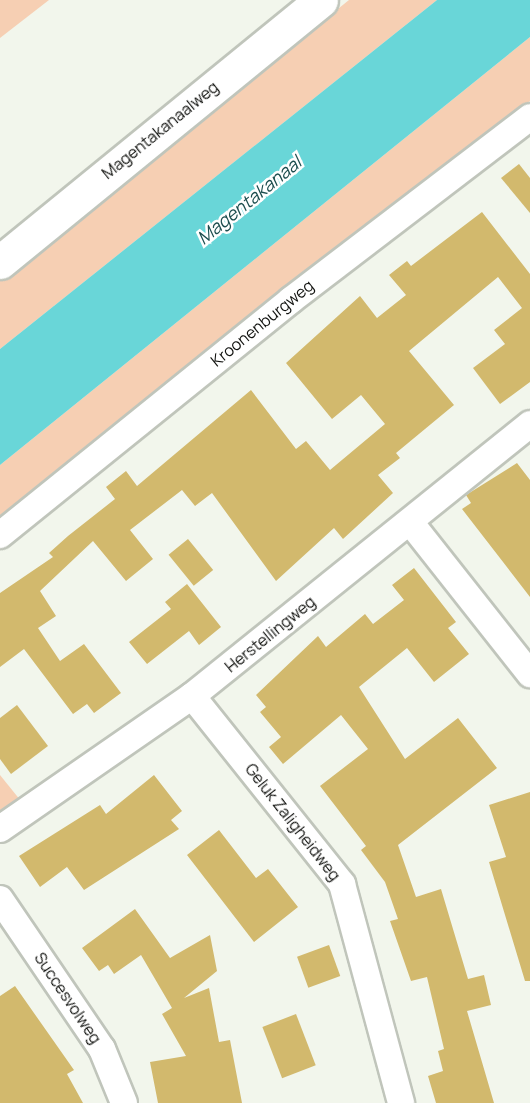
<!DOCTYPE html>
<style>
body{margin:0}
#map{position:relative;width:530px;height:1103px;overflow:hidden;background:#f2f6ec;font-family:Manrope,sans-serif}
div>[style]{position:absolute}
[style*='--x']{left:calc(var(--x)*1px);top:calc(var(--y)*1px);width:calc(var(--w)*1px);rotate:calc(var(--a)*1deg)}
.green>*{inset:0;background:#f6cfb3}
.water>*{inset:0;background:#69d6d8}
.building>*{inset:0;background:#d2b96d;transform-origin:0 0}
.roads{filter:drop-shadow(2px 0 #c0c5bb) drop-shadow(-2px 0 #c0c5bb) drop-shadow(0 2px #c0c5bb) drop-shadow(0 -2px #c0c5bb)}
.street>*{height:26px;margin:-13px;padding:0 13px;transform-origin:13px;border-radius:13px;background:#fff}
.secondary>*{height:33px;margin:-16.5px;padding:0 16.5px;transform-origin:16.5px;border-radius:16.5px;background:#fff}
span{translate:-50% -50%;white-space:nowrap;text-align:center;line-height:1.15;-webkit-text-stroke:5px #fff;paint-order:stroke}
.street-label{font-size:16px;color:#11120f}
.water-label{font-size:18px;color:#1c4d4e;font-style:italic}
</style>
<div id="map">
<div class="green">
<div style="clip-path:polygon(0 0,49px 0,0 38px)"></div>
<div style="clip-path:polygon(349px 0,437px 0,0 349px,0 281px)"></div>
<div style="clip-path:polygon(530px 37px,530px 101px,0 518px,0 465px)"></div>
<div style="clip-path:polygon(0 775px,25px 806px,0 822px)"></div>
</div>
<div class="water">
<div style="clip-path:polygon(437px 0,530px 0,530px 37px,0 465px,0 349px)"></div>
</div>
<div class="building">
<div style="clip-path:polygon(519px 164px,530px 178px,530px 213px,501px 178px)"></div>
<div style="clip-path:polygon(482px 212px,530px 274px,530px 382px,500px 404px,473px 368px,505px 344px,494px 330px,522px 308px,498px 277px,409px 351px,454px 405px,396px 453px,400px 458px,378px 475px,393px 493px,343px 539px,334px 528px,276px 581px,212px 493px,195px 506px,182px 490px,130px 530px,153px 559px,126px 581px,93px 541px,40px 591px,56px 616px,38px 628px,60px 661px,84px 644px,121px 693px,94px 713px,87px 704px,73px 714px,24px 649px,0 667px,0 593px,53px 557px,49px 553px,68px 536px,115px 499px,106px 487px,126px 471px,137px 486px,251px 390px,296px 449px,306px 441px,330px 470px,385px 424px,361px 395px,332px 419px,286px 363px,360px 296px,377px 318px,406px 295px,389px 275px,407px 261px,411px 266px)"></div>
<div style="clip-path:polygon(517px 463px,530px 480px,530px 597px,462px 509px,471px 503px,466px 495px)"></div>
<div style="left:188px;top:539px;width:40px;height:25px;rotate:51deg"></div>
<div style="clip-path:polygon(414px 568px,456px 622px,448px 628px,469px 654px,434px 682px,407px 648px,359px 687px,405px 759px,458px 718px,497px 768px,398px 845px,416px 897px,441px 889px,468px 979px,484px 975px,491px 1005px,467px 1011px,494px 1103px,436px 1103px,428px 1076px,443px 1071px,438px 1051px,444px 1049px,427px 977px,411px 981px,390px 921px,398px 919px,385px 882px,361px 850px,366px 846px,320px 786px,368px 749px,341px 715px,283px 764px,269px 747px,281px 737px,260px 712px,266px 707px,256px 695px,318px 636px,326px 647px,365px 614px,373px 624px,404px 600px,392px 585px)"></div>
<div style="clip-path:polygon(187px 584px,221px 627px,199px 645px,189px 631px,147px 664px,129px 642px,171px 609px,165px 602px)"></div>
<div style="clip-path:polygon(17px 705px,48px 746px,11px 774px,0 759px,0 718px)"></div>
<div style="clip-path:polygon(154px 775px,182px 811px,171px 820px,179px 829px,84px 890px,67px 867px,40px 887px,19px 856px,100px 805px,106px 814px)"></div>
<div style="clip-path:polygon(530px 792px,530px 981px,525px 981px,489px 862px,506px 857px,489px 805px)"></div>
<div style="clip-path:polygon(219px 830px,256px 878px,268px 869px,298px 907px,254px 942px,187px 855px)"></div>
<div style="clip-path:polygon(135px 909px,170px 958px,210px 935px,217px 971px,184px 998px,209px 988px,219px 1042px,230px 1040px,242px 1103px,158px 1103px,150px 1062px,186px 1056px,162px 1014px,172px 1008px,141px 955px,114px 974px,108px 965px,99px 971px,82px 948px)"></div>
<div style="left:329px;top:945px;width:33px;height:34px;rotate:70deg"></div>
<div style="clip-path:polygon(15px 986px,74px 1070px,67px 1074px,83px 1103px,0 1103px,0 996px)"></div>
<div style="left:296px;top:1014px;width:55px;height:36px;rotate:69deg"></div>
</div>
<div class="roads">
<div class="street">
<div style="--x:410;--y:522;--w:194;--a:51.7"></div>
<div style="--x:0;--y:535;--w:374;--a:-38.9"></div>
<div style="--x:291;--y:300;--w:301;--a:-37.4"></div>
<div style="--x:192;--y:696;--w:241;--a:51.4"></div>
<div style="--x:342;--y:884;--w:227;--a:74.9"></div>
<div style="--x:0;--y:829;--w:234;--a:-34.7"></div>
<div style="--x:192;--y:696;--w:434;--a:-38.8"></div>
<div style="--x:0;--y:899;--w:181;--a:55.8"></div>
<div style="--x:102;--y:1049;--w:58;--a:67.8"></div>
</div>
<div class="secondary">
<div style="--x:0;--y:262;--w:414;--a:-39.2"></div>
</div>
</div>
<div class="street-label">
<span style="left:160px;top:130px;rotate:-39deg">Magentakanaalweg</span>
<span style="left:262px;top:323px;rotate:-39deg">Kroonenburgweg</span>
<span style="left:270px;top:634px;rotate:-39deg">Herstellingweg</span>
<span style="left:293px;top:822px;rotate:52deg">Geluk Zaligheidweg</span>
<span style="left:68px;top:998px;rotate:56deg">Succesvolweg</span>
</div>
<div class="water-label">
<span style="left:249px;top:200px;rotate:-39deg">Magentakanaal</span>
</div>
</div>
